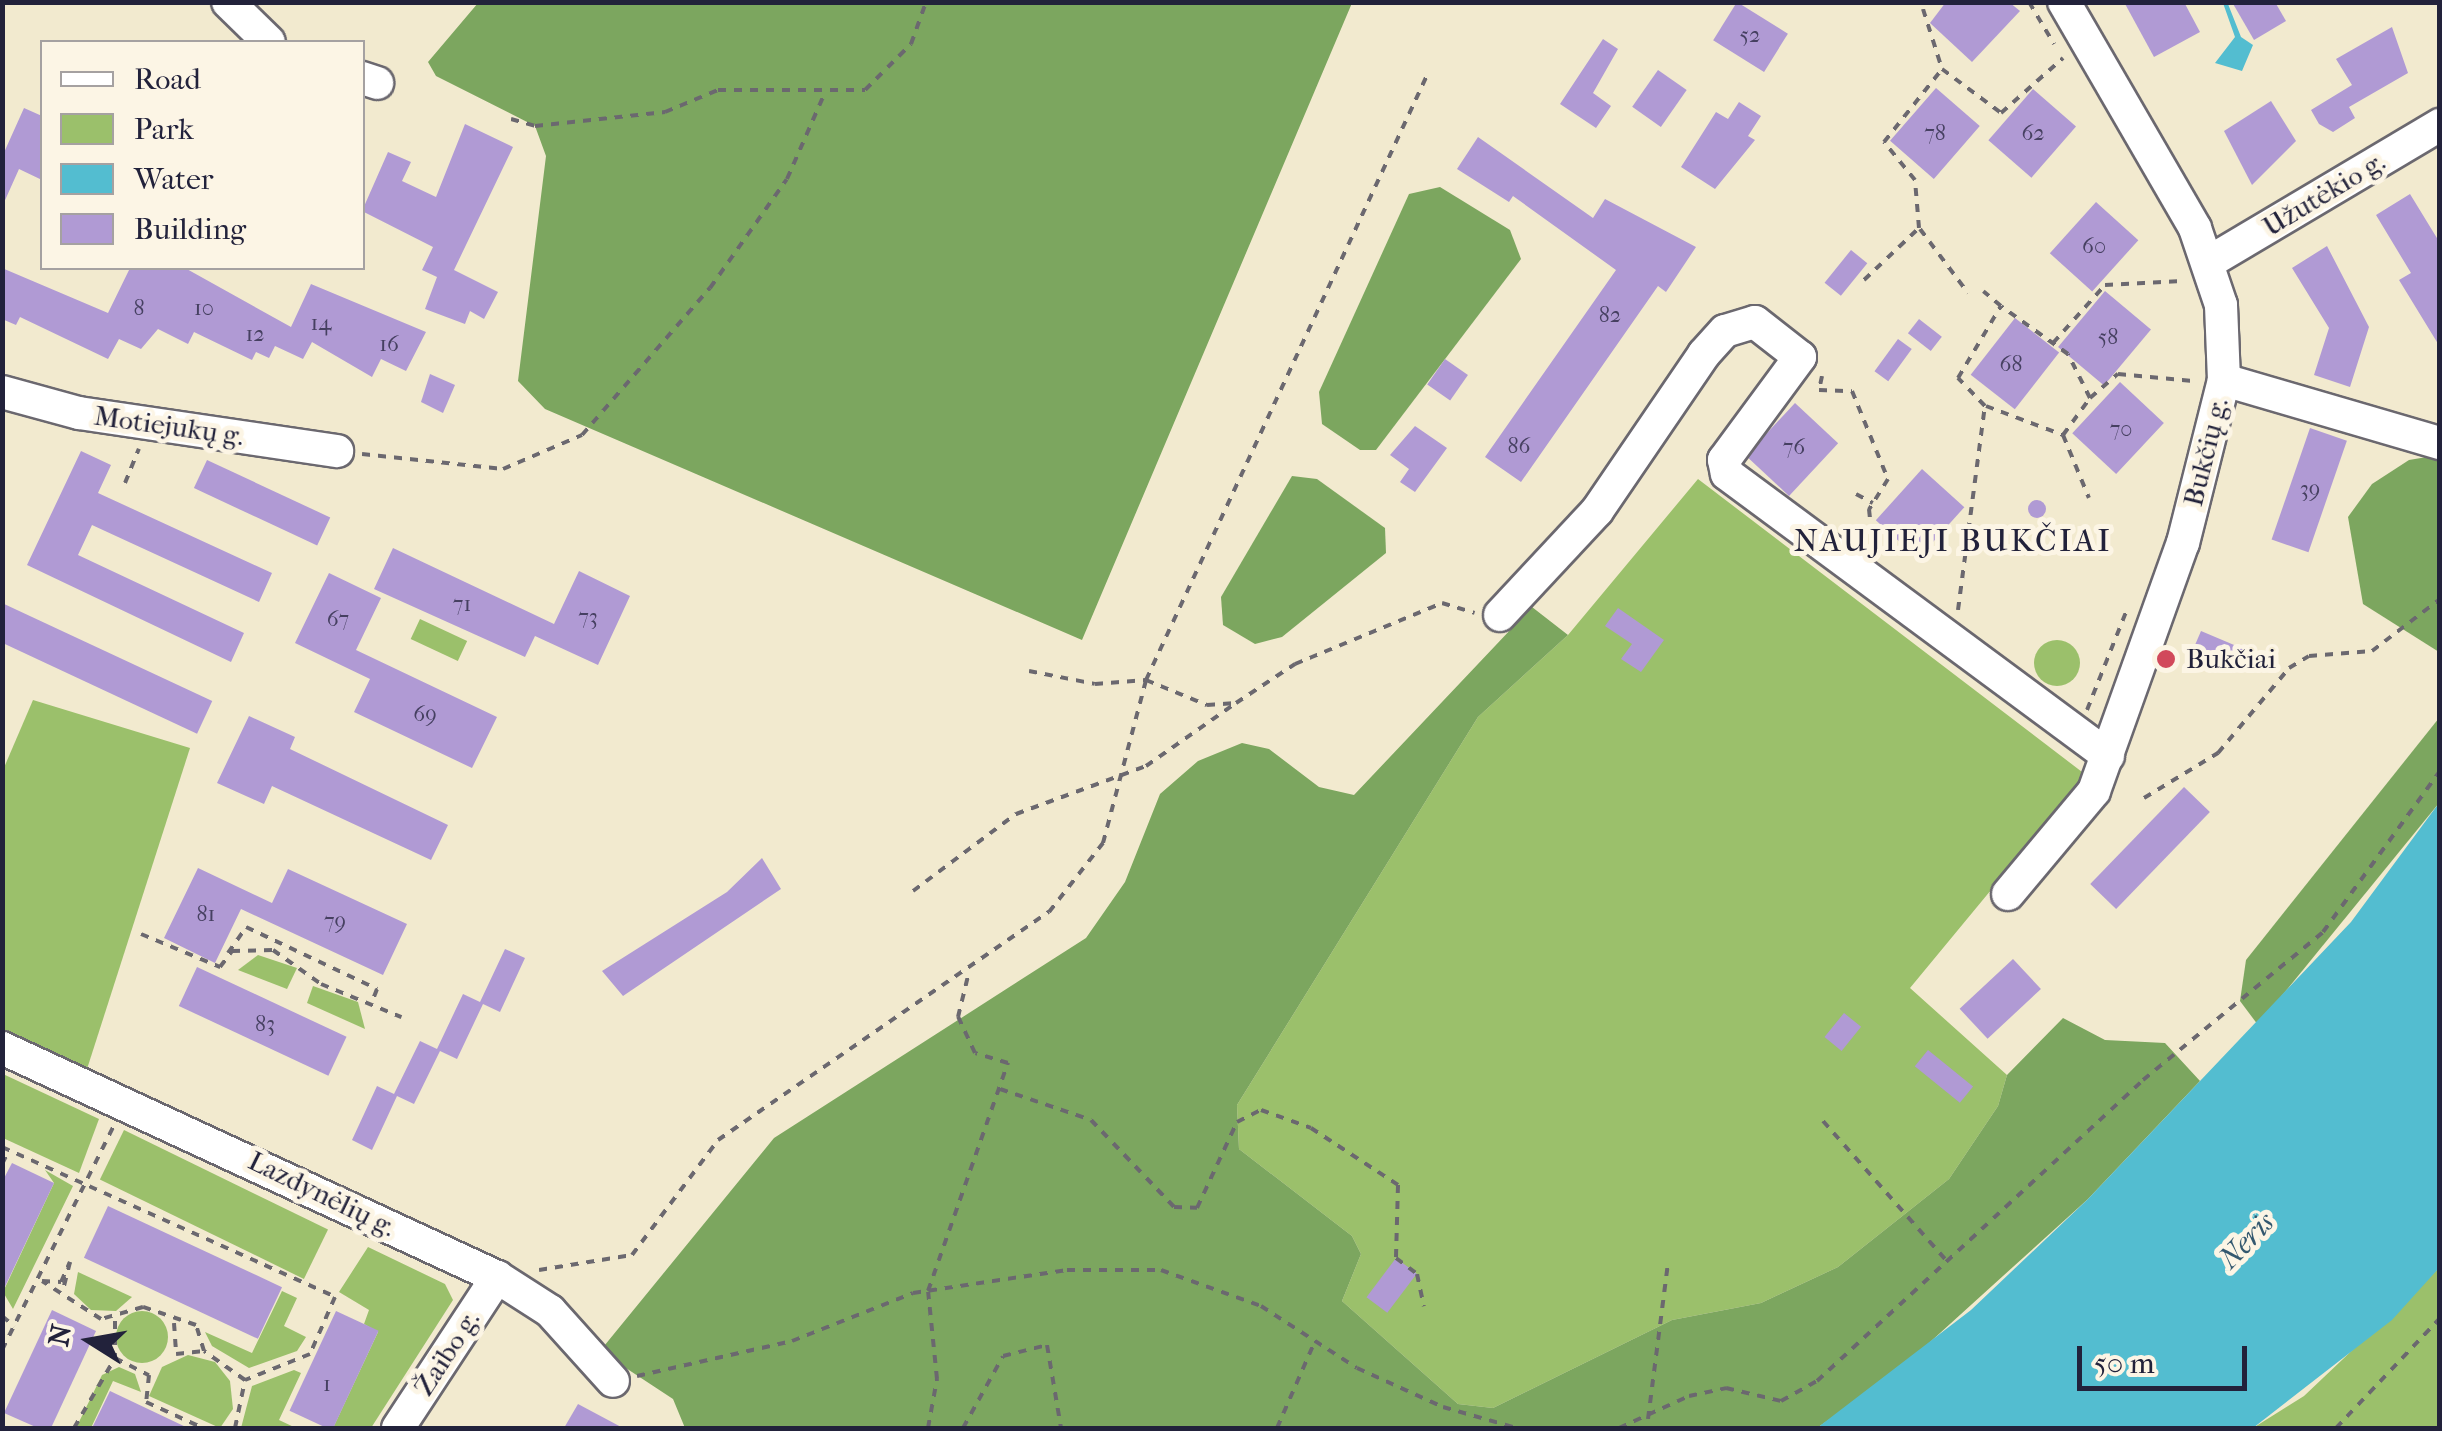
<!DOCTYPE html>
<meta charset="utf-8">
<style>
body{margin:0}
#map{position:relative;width:2442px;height:1431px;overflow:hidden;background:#f2eacf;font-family:"IM FELL French Canon",serif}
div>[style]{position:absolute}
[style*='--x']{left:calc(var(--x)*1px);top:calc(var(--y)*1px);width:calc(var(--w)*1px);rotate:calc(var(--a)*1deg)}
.green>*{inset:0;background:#9bc06b;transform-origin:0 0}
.round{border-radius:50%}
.forest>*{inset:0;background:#7ca65f}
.water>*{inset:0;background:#53bdd0}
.building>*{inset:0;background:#b09ad4;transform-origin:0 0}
.path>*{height:4px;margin-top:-2px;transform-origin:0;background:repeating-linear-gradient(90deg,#6b686f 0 8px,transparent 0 16px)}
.roads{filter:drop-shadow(2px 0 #6b686f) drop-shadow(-2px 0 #6b686f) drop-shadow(0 2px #6b686f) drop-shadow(0 -2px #6b686f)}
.minor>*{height:32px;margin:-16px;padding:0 16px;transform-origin:16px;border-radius:16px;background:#fff}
.dots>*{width:28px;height:28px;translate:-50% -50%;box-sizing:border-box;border:5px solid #fcf5e5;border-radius:50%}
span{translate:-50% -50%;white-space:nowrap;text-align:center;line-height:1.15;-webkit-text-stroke:10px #fcf5e5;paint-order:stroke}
.number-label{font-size:22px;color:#464061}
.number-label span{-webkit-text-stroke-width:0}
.street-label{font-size:28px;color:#22223b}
.poi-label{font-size:28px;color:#22223b}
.left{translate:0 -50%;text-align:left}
.water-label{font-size:30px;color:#33586f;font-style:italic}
.quarter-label{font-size:32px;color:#22223b;letter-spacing:2.5px}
.frame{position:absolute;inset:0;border:5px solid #22223b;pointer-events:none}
.legend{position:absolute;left:40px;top:40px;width:325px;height:230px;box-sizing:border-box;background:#fcf5e5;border:2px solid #a5a1a1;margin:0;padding:12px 18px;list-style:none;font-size:30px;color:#22223b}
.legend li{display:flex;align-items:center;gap:20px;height:50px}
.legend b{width:50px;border:2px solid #a5a1a1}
.north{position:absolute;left:40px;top:1291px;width:100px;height:100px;-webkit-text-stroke:8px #fcf5e5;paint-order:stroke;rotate:281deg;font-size:28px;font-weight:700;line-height:40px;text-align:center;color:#22223b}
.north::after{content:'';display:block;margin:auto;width:35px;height:45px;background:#22223b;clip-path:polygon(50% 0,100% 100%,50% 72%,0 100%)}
.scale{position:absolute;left:2077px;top:1346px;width:170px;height:45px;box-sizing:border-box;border:5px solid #22223b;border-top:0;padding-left:12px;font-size:30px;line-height:35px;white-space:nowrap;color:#22223b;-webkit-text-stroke:8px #fcf5e5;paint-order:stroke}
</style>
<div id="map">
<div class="green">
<div style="clip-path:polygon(1698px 479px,2086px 775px,1910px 988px,2007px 1075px,1998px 1106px,1949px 1179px,1838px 1267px,1761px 1303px,1672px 1320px,1493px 1408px,1458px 1404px,1342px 1301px,1361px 1254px,1352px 1236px,1239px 1149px,1237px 1105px,1478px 717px,1568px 635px)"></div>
<div style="left:420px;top:619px;width:52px;height:22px;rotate:25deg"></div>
<div class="round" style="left:2034px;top:640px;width:46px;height:46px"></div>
<div style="clip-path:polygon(33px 700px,190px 748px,87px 1069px,3px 1035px,3px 770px)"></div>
<div style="clip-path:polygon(258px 955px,297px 968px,287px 989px,238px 970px)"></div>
<div style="clip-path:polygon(313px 986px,358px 1002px,365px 1029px,307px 1003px)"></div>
<div style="clip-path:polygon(3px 1074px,99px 1119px,79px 1173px,3px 1138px)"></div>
<div style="left:124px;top:1130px;width:227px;height:55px;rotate:26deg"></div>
<div style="clip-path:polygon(45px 1170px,73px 1186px,13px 1309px,3px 1292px,54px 1183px)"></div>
<div style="clip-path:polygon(368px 1247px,445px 1284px,453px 1300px,371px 1428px,333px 1428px,378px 1332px,364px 1324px,369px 1310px,339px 1292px)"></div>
<div style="clip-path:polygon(2439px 1268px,2439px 1428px,2253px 1428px,2304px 1396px)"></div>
<div style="clip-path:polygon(78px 1272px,132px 1297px,116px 1311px,91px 1310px,74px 1294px)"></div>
<div style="clip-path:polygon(282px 1291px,297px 1298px,284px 1326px,306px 1337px,297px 1351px,249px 1368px,212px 1346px,205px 1332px,252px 1353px)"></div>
<div class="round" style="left:116px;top:1311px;width:52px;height:52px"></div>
<div style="clip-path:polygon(188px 1355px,215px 1362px,230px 1381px,233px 1409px,220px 1428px,149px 1396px,162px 1367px)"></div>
<div style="clip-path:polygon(119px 1367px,135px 1374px,141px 1392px,113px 1381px,91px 1428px,77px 1426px,102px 1375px)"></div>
<div style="clip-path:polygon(294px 1370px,301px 1373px,279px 1420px,296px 1428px,241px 1428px,252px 1386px)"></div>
</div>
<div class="forest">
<div style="clip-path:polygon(478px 3px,1352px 3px,1082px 640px,545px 409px,518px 381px,546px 156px,535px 126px,436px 76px,428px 62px)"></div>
<div style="clip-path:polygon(1440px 187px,1510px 230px,1521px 259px,1376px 450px,1360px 450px,1322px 424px,1319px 392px,1409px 194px)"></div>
<div style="clip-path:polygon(2439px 455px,2439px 652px,2363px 604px,2348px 517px,2372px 484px,2409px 460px)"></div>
<div style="clip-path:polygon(1292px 476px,1317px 479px,1385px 528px,1386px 553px,1282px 637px,1255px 644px,1223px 625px,1221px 597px)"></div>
<div style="clip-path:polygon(1532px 607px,1568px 635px,1478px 717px,1237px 1105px,1239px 1149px,1352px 1236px,1361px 1254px,1342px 1301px,1458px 1404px,1493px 1408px,1672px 1320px,1761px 1303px,1838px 1267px,1949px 1179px,1998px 1106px,2007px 1075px,2063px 1018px,2105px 1040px,2165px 1043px,2200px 1081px,2088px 1199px,1897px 1372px,1817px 1428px,685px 1428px,673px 1399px,600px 1351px,774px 1138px,1086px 938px,1125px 882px,1160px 794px,1198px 761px,1242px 743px,1269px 749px,1319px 787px,1354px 795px)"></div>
<div style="clip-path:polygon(2439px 718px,2439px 803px,2258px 1025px,2240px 1001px,2246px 960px)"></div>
</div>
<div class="water">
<div style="clip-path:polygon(2223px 3px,2228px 4px,2241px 37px,2253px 45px,2242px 71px,2215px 63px,2235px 37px)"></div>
<div style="clip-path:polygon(2439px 803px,2439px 1268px,2392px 1320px,2253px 1428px,1817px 1428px,1971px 1310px,2088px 1199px,2351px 922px)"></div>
</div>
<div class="building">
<div style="left:1737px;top:2px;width:60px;height:45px;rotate:32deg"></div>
<div style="clip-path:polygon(1946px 2px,2009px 2px,2020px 11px,1972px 62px,1930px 23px)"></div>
<div style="clip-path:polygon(2124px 2px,2184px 2px,2200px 32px,2154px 57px)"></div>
<div style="clip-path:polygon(2232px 2px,2275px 2px,2286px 21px,2254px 40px)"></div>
<div style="clip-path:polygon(2392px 27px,2408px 73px,2349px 107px,2355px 118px,2333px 132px,2319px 124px,2311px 110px,2352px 85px,2336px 59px)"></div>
<div style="clip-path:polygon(1603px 39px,1618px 49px,1593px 93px,1611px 106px,1596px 128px,1560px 104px)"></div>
<div style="left:1658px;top:70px;width:35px;height:45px;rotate:35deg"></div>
<div style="left:1936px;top:88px;width:58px;height:70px;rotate:41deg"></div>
<div style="left:2033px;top:89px;width:57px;height:68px;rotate:41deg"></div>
<div style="clip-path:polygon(2271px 101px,2296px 141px,2252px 185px,2224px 131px)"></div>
<div style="clip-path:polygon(1739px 102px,1761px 116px,1748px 136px,1755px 140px,1715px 189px,1681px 167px,1716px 112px,1728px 119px)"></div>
<div style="clip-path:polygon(24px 108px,42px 116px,42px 180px,19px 169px,2px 207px,2px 157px)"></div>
<div style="clip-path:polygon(465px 124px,513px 147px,454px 270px,498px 292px,484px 319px,470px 311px,465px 324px,425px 309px,437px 277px,422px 270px,433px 247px,362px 211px,388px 152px,411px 162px,402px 181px,436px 197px)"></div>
<div style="clip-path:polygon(1478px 137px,1593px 218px,1605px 199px,1696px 247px,1666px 292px,1658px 286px,1521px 482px,1485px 457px,1616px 270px,1513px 196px,1509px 202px,1457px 169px)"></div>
<div style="clip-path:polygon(2410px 194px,2440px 243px,2440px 347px,2399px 280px,2411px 273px,2376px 215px)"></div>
<div style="left:2096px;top:202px;width:57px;height:69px;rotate:42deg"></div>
<div style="clip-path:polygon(2327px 246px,2369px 327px,2350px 387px,2314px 375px,2329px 328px,2292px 268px)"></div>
<div style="left:1851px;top:250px;width:21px;height:42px;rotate:39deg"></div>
<div style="clip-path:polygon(2px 268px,108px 313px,130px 268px,185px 268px,291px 327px,311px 284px,426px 332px,406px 371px,381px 359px,372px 377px,312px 342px,303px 359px,275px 346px,269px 358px,256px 352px,252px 360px,194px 332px,188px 344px,158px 329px,141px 349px,119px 339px,108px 359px,20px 317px,16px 325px,2px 319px)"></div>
<div style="left:2105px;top:291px;width:60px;height:73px;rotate:40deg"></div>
<div style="left:2015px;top:318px;width:56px;height:72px;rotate:38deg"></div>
<div style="left:1919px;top:319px;width:29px;height:18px;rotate:38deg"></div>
<div style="left:1898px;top:339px;width:17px;height:40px;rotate:36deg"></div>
<div style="left:1445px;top:359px;width:28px;height:31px;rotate:35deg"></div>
<div style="clip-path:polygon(430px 374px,455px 385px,443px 413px,421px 402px)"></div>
<div style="left:2120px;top:382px;width:60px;height:70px;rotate:43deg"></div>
<div style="left:1795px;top:403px;width:59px;height:72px;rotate:43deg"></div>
<div style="clip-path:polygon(1415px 426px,1447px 448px,1415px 492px,1400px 482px,1409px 469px,1390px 455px)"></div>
<div style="left:2310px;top:428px;width:39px;height:118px;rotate:19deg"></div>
<div style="clip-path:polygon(81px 451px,111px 465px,98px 493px,272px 573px,259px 602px,92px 525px,78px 555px,244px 633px,231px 662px,27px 565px)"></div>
<div style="left:207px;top:460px;width:136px;height:31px;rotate:25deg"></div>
<div style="left:1922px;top:469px;width:57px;height:69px;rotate:42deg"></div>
<div class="round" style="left:2028px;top:500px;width:18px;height:18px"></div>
<div style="clip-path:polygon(393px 548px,554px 624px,579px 571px,630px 596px,598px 665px,535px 636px,525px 657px,374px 589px)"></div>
<div style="clip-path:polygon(329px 573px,381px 598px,356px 650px,497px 717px,472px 768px,354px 712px,370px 679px,295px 643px)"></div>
<div style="left:2px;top:603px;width:232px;height:36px;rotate:25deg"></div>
<div style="clip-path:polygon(1618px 608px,1664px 640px,1641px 672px,1621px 659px,1632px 644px,1605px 626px)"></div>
<div style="left:2201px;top:631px;width:63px;height:18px;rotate:23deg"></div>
<div style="clip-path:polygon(249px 716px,295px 737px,290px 749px,448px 825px,431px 860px,272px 786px,264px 804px,217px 783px)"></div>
<div style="left:2184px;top:787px;width:36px;height:135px;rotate:44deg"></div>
<div style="clip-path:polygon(762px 858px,781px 889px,623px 996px,602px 971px,727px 892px)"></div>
<div style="clip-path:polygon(198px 868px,272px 903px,288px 869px,407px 924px,383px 975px,241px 909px,215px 963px,164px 938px)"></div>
<div style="clip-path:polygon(505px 949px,525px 958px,500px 1012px,483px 1004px,457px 1059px,440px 1051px,414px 1104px,397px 1096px,372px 1150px,352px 1140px,377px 1086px,394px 1094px,420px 1041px,437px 1049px,463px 994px,480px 1002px)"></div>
<div style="left:2013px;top:959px;width:41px;height:73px;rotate:47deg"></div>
<div style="left:197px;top:967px;width:165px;height:43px;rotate:25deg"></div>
<div style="left:1844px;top:1013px;width:22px;height:31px;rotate:39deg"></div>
<div style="left:1928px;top:1050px;width:58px;height:21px;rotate:39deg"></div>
<div style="clip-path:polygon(12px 1163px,54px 1183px,2px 1293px,2px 1182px)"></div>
<div style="left:108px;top:1206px;width:192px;height:57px;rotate:25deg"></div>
<div style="left:1396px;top:1258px;width:26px;height:49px;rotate:37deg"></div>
<div style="clip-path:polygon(52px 1310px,96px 1331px,51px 1428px,38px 1428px,4px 1413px)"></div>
<div style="left:336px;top:1311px;width:47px;height:110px;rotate:25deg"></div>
<div style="clip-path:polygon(110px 1391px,188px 1428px,92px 1428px)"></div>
<div style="clip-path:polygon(578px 1404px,623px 1428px,564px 1428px)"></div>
</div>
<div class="path">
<div style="--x:2029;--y:2;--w:49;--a:59.2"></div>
<div style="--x:1923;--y:9;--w:63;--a:72.4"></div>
<div style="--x:1942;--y:69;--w:74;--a:36.7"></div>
<div style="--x:2001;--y:113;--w:83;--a:-41.6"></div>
<div style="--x:511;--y:119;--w:25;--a:16"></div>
<div style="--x:535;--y:126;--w:131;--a:-6.1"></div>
<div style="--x:665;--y:112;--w:57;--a:-22.5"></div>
<div style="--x:718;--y:90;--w:147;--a:0"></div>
<div style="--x:865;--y:90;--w:65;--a:-45"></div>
<div style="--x:911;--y:44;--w:45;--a:-70.3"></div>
<div style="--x:1920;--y:229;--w:80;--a:53.1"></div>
<div style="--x:1864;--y:280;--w:76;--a:-43.4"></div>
<div style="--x:1919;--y:228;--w:48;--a:-94.8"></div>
<div style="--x:1915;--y:180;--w:49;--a:-129.2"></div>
<div style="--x:1884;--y:142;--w:93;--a:-51.5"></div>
<div style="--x:2053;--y:343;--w:78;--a:-48.1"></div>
<div style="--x:2105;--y:285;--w:77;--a:-3"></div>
<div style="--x:1822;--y:376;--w:14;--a:102"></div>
<div style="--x:1819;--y:390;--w:33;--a:2"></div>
<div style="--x:1852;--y:391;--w:95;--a:67.8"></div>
<div style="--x:1888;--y:479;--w:36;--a:122"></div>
<div style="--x:1869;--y:509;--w:37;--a:84"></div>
<div style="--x:2090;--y:398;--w:37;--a:-41"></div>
<div style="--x:2118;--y:374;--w:75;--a:5.3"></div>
<div style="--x:1986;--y:406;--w:82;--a:20.6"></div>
<div style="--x:2063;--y:435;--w:46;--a:-53.9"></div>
<div style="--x:2090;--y:398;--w:49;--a:-116.6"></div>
<div style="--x:2068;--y:354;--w:82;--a:-144.4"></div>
<div style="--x:2063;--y:435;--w:68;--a:67.6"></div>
<div style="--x:362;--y:454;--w:142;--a:6.1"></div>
<div style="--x:503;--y:469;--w:86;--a:-23.3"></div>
<div style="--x:582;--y:435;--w:195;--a:-49"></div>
<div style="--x:710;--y:288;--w:133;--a:-54.8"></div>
<div style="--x:787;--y:179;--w:90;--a:-66.3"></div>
<div style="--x:125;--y:483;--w:37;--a:-68"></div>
<div style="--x:1856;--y:494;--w:19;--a:28"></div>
<div style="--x:1958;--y:610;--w:206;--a:-82.5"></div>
<div style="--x:1985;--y:406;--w:39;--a:-134"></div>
<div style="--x:1958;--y:378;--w:84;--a:-59.2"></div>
<div style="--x:2001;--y:306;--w:23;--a:-140"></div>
<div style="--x:1029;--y:671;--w:67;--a:11.1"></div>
<div style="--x:1095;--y:684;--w:51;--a:-4.5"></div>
<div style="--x:1146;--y:680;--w:66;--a:22.3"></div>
<div style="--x:1207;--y:705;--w:29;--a:-4"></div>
<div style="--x:1236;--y:703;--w:71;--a:-33.5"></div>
<div style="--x:1295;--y:664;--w:159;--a:-22.5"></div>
<div style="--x:1442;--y:603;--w:34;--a:17"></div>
<div style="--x:2087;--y:710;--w:111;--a:-68.3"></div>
<div style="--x:2144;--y:798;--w:87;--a:-31.3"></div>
<div style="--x:2218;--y:753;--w:111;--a:-50.1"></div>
<div style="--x:2289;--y:668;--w:23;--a:-31"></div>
<div style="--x:2309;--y:656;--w:63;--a:-4.5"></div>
<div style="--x:2372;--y:651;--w:86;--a:-37.4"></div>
<div style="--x:913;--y:891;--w:129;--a:-36.8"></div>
<div style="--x:1016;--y:814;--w:139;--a:-20.3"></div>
<div style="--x:1146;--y:766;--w:110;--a:-35"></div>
<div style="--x:141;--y:934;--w:86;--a:22.7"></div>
<div style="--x:220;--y:967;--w:20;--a:-53"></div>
<div style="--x:232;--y:951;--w:41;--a:-1.4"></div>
<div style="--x:273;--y:950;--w:59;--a:35.3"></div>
<div style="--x:321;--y:984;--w:87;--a:22.4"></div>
<div style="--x:228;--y:953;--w:32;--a:-55"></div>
<div style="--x:246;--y:927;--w:145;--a:25.3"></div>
<div style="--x:377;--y:989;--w:14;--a:111"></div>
<div style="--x:1000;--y:1089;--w:96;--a:18.8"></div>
<div style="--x:1091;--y:1120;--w:120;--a:46.3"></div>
<div style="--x:1174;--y:1207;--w:23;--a:2"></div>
<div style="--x:1197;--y:1208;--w:95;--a:-65.1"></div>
<div style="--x:1237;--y:1122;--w:27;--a:-27"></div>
<div style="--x:1261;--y:1110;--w:53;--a:19.8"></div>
<div style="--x:1311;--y:1128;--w:104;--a:33.2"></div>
<div style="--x:1398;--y:1185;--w:73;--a:91.6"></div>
<div style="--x:1396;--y:1258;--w:26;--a:37"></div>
<div style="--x:1417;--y:1274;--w:33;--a:78"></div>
<div style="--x:1823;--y:1121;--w:186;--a:48.5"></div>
<div style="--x:2;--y:1147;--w:365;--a:24.2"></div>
<div style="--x:335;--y:1297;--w:62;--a:113.7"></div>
<div style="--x:310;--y:1354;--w:70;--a:158.2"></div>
<div style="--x:245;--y:1380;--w:50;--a:-144.7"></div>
<div style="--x:204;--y:1351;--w:27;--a:-107"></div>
<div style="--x:196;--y:1325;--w:56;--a:-161.2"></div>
<div style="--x:143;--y:1307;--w:44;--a:164.1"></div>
<div style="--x:101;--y:1319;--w:70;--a:-147.2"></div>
<div style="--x:2;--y:1164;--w:16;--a:-63"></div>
<div style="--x:539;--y:1270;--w:94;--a:-9.2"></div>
<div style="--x:632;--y:1255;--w:144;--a:-53.2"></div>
<div style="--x:718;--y:1140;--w:402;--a:-34.6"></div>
<div style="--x:1049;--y:912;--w:88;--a:-52"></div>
<div style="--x:1103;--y:843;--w:169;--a:-75.2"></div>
<div style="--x:1146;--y:680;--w:669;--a:-65.08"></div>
<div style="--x:42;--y:1281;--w:19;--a:3"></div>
<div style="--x:61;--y:1282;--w:22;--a:-66"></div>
<div style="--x:70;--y:1262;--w:29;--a:104"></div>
<div style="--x:2;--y:1316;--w:16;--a:40"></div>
<div style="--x:115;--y:1321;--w:37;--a:90"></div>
<div style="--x:115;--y:1358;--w:38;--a:27"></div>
<div style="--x:149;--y:1375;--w:27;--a:96"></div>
<div style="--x:146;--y:1402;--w:63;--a:24.5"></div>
<div style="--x:174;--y:1323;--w:31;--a:86"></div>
<div style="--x:176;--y:1354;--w:28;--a:-6"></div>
<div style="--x:2;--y:1350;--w:249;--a:-63.5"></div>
<div style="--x:637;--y:1376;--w:159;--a:-12.7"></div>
<div style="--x:792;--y:1341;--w:130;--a:-21.6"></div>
<div style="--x:913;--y:1293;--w:156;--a:-8.5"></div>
<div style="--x:1067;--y:1270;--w:94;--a:0"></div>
<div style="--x:1161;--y:1270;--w:106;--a:19.8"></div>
<div style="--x:1261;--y:1306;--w:114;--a:32.9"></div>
<div style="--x:1357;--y:1368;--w:94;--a:24.4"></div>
<div style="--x:1443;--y:1407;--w:76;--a:16"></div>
<div style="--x:1648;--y:1419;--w:158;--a:-82.7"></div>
<div style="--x:74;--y:1428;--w:81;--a:-59.6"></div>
<div style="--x:235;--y:1428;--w:49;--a:-78.2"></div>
<div style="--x:928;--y:1428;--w:50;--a:-79.6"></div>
<div style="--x:937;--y:1379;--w:88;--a:-95.8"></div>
<div style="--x:928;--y:1291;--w:242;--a:-70.7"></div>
<div style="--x:1008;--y:1063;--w:34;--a:-163"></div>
<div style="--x:975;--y:1053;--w:40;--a:-115"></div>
<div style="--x:958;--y:1017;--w:46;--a:-76.3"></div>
<div style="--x:963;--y:1428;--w:82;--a:-60.9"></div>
<div style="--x:1003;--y:1356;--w:45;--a:-14"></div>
<div style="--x:1047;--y:1345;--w:84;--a:80.4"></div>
<div style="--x:1277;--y:1428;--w:95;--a:-66.4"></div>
<div style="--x:1619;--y:1428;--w:77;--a:-24.6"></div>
<div style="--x:1689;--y:1396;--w:38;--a:-12"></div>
<div style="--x:1726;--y:1388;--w:57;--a:13.3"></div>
<div style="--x:1781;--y:1401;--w:41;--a:-29.1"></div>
<div style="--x:1817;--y:1381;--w:444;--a:-42.7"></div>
<div style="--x:2143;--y:1080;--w:233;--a:-39.4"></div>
<div style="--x:2323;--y:932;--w:199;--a:-54"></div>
<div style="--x:2336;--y:1428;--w:151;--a:-46.6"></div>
</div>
<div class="roads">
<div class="minor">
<div style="--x:228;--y:2;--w:57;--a:44.3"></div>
<div style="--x:362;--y:78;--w:16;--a:18"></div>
<div style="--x:2209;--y:262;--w:269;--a:-30.7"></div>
<div style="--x:2224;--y:380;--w:225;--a:16.3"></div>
<div style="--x:2;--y:392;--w:80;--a:15.3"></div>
<div style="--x:79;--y:413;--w:261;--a:8.4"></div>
<div style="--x:1500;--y:615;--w:142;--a:-47"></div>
<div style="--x:1597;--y:511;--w:190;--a:-55.7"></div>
<div style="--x:1704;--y:354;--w:31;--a:-48"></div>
<div style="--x:1725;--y:331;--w:31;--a:-17"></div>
<div style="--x:1755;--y:322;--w:57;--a:37.9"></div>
<div style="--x:1800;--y:357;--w:128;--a:126.4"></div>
<div style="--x:1724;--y:460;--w:14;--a:78"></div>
<div style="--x:1727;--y:474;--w:474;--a:36.5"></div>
<div style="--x:2008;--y:894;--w:134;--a:-50.1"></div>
<div style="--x:2094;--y:791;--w:263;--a:-70.3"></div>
<div style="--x:2183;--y:543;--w:168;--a:-75.9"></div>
<div style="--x:2224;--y:380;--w:75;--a:-92.3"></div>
<div style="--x:2221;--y:305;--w:81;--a:-108.7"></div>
<div style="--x:2195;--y:228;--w:261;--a:-120.1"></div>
<div style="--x:2;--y:1048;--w:545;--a:24.83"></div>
<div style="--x:497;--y:1277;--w:63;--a:32.7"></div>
<div style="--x:550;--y:1311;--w:94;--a:48"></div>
<div style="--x:398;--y:1428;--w:181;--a:-56.7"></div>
</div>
</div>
<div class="dots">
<div style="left:2166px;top:659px;background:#d1495b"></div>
</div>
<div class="number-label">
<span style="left:1750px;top:36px">52</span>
<span style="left:1935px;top:134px">78</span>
<span style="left:2033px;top:134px">62</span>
<span style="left:2094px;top:247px">60</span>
<span style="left:139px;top:309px">8</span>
<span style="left:204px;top:309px">10</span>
<span style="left:1610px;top:316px">82</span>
<span style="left:321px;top:324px">14</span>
<span style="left:255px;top:335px">12</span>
<span style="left:2108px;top:338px">58</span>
<span style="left:389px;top:345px">16</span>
<span style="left:2011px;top:365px">68</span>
<span style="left:2121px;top:430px">70</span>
<span style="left:1519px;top:447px">86</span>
<span style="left:1794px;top:448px">76</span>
<span style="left:2310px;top:490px">39</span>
<span style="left:462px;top:605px">71</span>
<span style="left:588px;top:618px">73</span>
<span style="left:338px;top:620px">67</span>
<span style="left:425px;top:715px">69</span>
<span style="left:206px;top:915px">81</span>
<span style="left:335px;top:922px">79</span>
<span style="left:265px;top:1025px">83</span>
<span style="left:327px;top:1385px">1</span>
</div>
<div class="street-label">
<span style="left:2324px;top:194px;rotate:-31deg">Užutėkio g.</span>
<span style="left:169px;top:426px;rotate:8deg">Motiejukų g.</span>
<span style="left:2206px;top:452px;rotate:-76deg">Bukčių g.</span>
<span style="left:322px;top:1194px;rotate:26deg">Lazdynėlių g.</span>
<span style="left:447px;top:1353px;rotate:-57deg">Žaibo g.</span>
</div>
<div class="poi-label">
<span class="left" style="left:2186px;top:659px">Bukčiai</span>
</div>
<div class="water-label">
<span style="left:2247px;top:1241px;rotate:-46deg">Neris</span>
</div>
<div class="quarter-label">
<span style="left:1953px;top:541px">NAUJIEJI BUKČIAI</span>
</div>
<div class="frame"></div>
<ul class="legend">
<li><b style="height:12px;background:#fff"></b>Road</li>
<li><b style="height:28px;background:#9bc06b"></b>Park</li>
<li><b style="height:28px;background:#53bdd0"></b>Water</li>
<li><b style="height:28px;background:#b09ad4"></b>Building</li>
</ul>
<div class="north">N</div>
<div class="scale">50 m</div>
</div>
